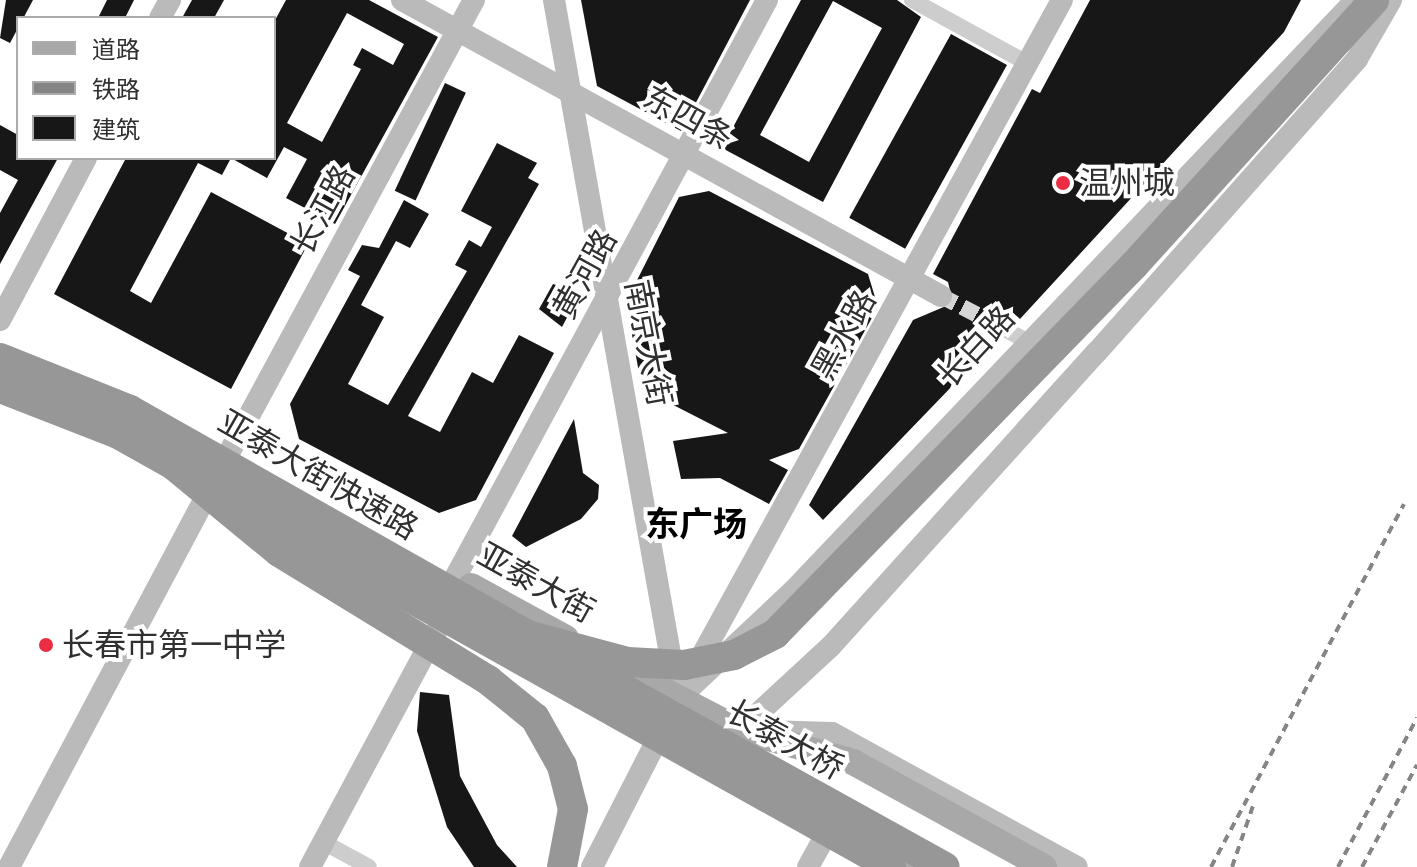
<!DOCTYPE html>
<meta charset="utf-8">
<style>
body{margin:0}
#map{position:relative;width:1417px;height:867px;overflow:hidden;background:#fff;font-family:Jost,"Noto Sans SC",sans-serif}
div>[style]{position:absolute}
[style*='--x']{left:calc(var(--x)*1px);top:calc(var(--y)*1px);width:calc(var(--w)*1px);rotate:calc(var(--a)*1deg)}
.building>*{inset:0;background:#171717;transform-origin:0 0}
.street-tunnel>*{height:16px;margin-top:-8px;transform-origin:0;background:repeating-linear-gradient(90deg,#d6d6d6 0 16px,transparent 0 24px)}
.street>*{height:16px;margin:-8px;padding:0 8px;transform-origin:8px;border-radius:8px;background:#cdcdcd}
.secondary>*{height:22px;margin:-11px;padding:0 11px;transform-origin:11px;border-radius:11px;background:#bababa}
.primary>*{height:26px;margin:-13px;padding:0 13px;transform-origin:13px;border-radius:13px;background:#a8a8a8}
.highway>*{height:30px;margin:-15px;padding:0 15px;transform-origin:15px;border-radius:15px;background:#979797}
.rail>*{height:4px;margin-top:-2px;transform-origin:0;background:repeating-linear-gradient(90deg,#858585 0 8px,transparent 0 14px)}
.highway-bridge>*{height:30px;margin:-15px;padding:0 15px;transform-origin:15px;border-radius:15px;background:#979797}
.dots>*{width:22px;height:22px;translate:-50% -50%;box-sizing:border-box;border:4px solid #fff;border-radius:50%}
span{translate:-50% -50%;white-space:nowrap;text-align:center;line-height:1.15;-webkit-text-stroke:8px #fff;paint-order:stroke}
.street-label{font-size:32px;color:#303030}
.poi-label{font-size:32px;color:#303030}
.left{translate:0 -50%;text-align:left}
.neighbourhood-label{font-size:34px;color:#000;font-weight:700}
.legend{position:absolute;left:16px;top:16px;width:260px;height:144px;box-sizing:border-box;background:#fff;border:2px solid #acacac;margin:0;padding:10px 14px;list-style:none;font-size:24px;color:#303030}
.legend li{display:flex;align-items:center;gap:16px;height:40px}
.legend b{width:40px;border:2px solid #acacac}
</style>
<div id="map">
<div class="building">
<div style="clip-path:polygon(6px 0,33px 0,10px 43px,0 38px)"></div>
<div style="clip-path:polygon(107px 0,134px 0,125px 18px,98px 18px)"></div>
<div style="clip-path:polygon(192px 0,224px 0,214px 18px,182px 18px)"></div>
<div style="clip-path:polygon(evenodd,286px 0,369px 0,438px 37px,335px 224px,286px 198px,307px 159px,284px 147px,267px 178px,231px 158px,222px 175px,198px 163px,130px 291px,151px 303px,211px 192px,308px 244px,231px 389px,54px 294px,126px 158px,274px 158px,274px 22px,286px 0,347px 13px,404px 44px,393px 65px,362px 48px,353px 65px,361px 69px,322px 142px,287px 123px,347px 13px)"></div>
<div style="clip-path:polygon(581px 0,750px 0,681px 131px,597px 86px)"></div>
<div style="clip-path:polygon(evenodd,801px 0,897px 0,921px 17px,823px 202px,722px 148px,801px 0,833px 1px,882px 28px,809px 162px,760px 135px,833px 1px)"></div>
<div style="clip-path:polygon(1090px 0,1301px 0,1284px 32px,1020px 319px,1009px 309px,980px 315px,983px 354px,823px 520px,809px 505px,913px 320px,953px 303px,948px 282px,933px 274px,1032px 89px,1040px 93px)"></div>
<div style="left:951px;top:34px;width:64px;height:210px;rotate:29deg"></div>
<div style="left:445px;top:83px;width:23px;height:119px;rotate:25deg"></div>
<div style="clip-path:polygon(0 125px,18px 135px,18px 158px,58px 158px,0 264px,0 213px,18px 180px,0 170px)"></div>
<div style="clip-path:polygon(497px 143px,537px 163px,528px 178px,539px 184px,408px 416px,440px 432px,472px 372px,493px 383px,519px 335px,554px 353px,476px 500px,439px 513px,299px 439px,290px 404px,360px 276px,348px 270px,362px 245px,379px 248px,404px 200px,429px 214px,410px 248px,396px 241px,361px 305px,384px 317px,348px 384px,388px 405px,467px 271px,455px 265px,469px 240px,481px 247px,492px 227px,461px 211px)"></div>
<div style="clip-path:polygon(709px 191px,868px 274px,878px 307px,799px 449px,769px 460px,788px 470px,769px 504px,720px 478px,681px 479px,673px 441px,728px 433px,642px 389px,626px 302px,679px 197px)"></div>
<div style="clip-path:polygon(553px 284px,580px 293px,562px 327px,539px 309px)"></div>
<div style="clip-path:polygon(574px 419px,583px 473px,599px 485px,598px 499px,581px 519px,526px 547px,512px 536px)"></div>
<div style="clip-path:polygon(420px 692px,449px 695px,460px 776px,497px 845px,517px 867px,474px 867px,447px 827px,417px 731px)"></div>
</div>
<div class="street-tunnel">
<div style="--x:941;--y:296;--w:54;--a:27.5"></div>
</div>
<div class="street">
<div style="--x:912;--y:0;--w:133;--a:28.7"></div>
<div style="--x:989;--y:321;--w:41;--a:27.8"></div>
<div style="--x:323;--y:842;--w:52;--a:28.5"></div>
</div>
<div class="secondary">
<div style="--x:402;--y:0;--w:615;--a:28.77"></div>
<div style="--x:554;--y:0;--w:710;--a:79.94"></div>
<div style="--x:160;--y:18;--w:21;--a:-61"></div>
<div style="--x:0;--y:320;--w:183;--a:-62"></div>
<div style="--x:230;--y:451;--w:513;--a:-61.59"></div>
<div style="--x:455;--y:578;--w:657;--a:-61.64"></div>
<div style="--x:694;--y:670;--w:764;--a:-61.22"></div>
<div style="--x:740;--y:730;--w:124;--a:-42.7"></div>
<div style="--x:831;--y:646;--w:396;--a:-47.9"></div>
<div style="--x:1097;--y:352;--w:392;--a:-48.4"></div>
<div style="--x:1357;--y:59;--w:68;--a:-60"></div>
<div style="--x:765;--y:731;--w:67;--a:1.7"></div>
<div style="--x:832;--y:733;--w:279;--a:28.7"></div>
<div style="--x:9;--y:867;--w:424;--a:-62"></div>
<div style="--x:310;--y:867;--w:267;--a:-61.8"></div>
<div style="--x:592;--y:867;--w:189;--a:-62.9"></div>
<div style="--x:678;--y:699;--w:158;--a:-43.2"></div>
<div style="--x:793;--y:591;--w:812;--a:-46.4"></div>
<div style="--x:808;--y:867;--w:31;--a:-61"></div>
</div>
<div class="primary">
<div style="--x:471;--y:586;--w:108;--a:28.7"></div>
<div style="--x:607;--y:661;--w:150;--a:27.4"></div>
<div style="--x:740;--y:730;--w:117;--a:15.8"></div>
<div style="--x:853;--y:762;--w:218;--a:28.8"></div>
<div style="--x:875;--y:850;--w:41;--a:24.7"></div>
</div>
<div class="highway">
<div style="--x:1135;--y:264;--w:356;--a:-47.8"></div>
<div style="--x:0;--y:358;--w:140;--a:21.8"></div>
<div style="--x:130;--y:410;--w:532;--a:29.5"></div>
<div style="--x:0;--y:388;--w:127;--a:21.3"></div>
<div style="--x:118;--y:434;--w:532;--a:29.26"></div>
</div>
<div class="rail">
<div style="--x:1211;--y:867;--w:411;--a:-62"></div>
<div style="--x:1232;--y:867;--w:68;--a:-71"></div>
<div style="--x:1338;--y:867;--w:169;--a:-62.1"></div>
<div style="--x:1362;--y:867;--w:116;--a:-61.7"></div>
</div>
<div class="highway-bridge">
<div style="--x:172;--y:464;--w:139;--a:39.4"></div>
<div style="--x:279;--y:552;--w:245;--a:31.5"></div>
<div style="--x:488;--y:680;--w:60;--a:39"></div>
<div style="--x:535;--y:718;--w:55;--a:60.6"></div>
<div style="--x:562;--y:766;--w:44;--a:75.7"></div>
<div style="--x:573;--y:809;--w:59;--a:100.7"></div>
<div style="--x:527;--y:635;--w:105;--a:15"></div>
<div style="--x:628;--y:662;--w:56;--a:3.1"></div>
<div style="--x:684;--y:665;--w:51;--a:-11.3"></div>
<div style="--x:734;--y:655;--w:46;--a:-27.1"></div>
<div style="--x:775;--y:634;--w:516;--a:-45.78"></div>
<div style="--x:593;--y:672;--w:402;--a:29"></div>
<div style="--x:582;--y:694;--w:354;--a:29.2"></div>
</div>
<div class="dots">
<div style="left:1063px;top:183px;background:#eb2d44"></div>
<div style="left:46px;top:645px;background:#eb2d44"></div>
</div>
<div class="street-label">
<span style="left:688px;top:118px;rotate:29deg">东四条</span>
<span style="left:323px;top:210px;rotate:-61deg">长江路</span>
<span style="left:585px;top:274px;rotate:-61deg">黄河路</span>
<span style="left:844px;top:335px;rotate:-61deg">黑水路</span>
<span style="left:648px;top:343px;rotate:79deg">南京大街</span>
<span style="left:976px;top:347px;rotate:-47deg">长白路</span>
<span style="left:318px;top:475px;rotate:30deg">亚泰大街快速路</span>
<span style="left:536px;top:583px;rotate:29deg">亚泰大街</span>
<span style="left:785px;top:740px;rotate:29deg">长泰大桥</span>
</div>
<div class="poi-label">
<span class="left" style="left:1079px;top:183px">温州城</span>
<span class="left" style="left:62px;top:645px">长春市第一中学</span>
</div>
<div class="neighbourhood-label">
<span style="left:696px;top:525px">东广场</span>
</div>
<ul class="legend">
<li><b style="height:10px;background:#a8a8a8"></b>道路</li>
<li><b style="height:10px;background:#858585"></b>铁路</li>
<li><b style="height:22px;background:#171717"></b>建筑</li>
</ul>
</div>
